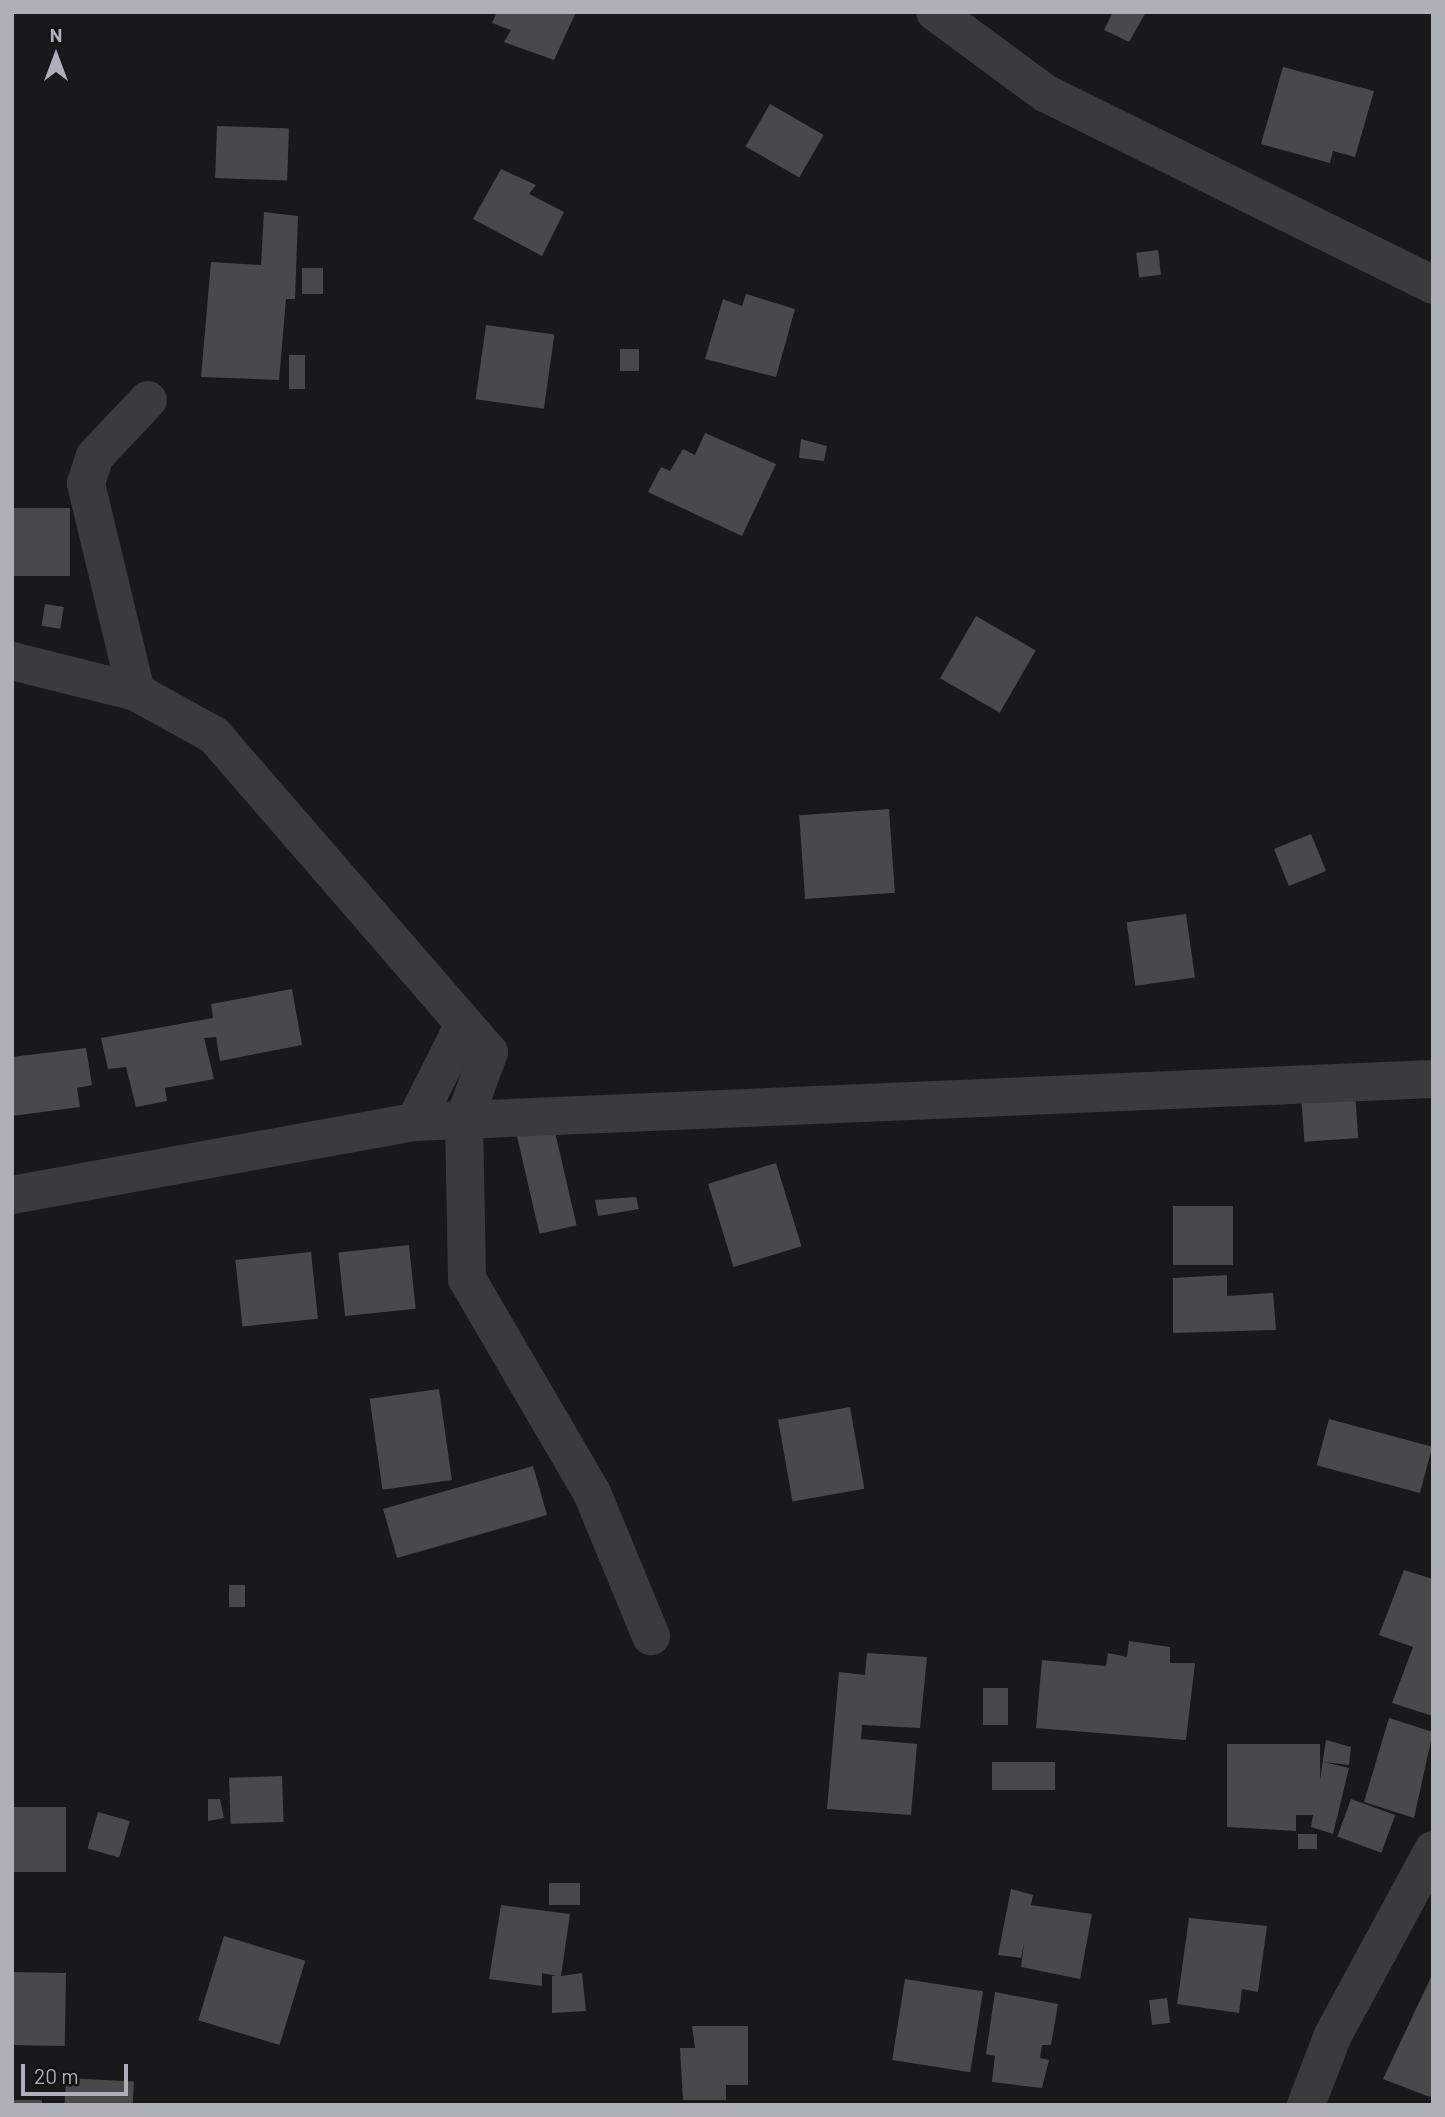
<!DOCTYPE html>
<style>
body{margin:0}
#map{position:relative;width:1445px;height:2117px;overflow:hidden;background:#19191b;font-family:Barlow,sans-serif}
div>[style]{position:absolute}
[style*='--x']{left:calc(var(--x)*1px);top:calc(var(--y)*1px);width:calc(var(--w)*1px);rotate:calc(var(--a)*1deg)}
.building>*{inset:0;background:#48494d;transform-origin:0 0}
.minor>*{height:38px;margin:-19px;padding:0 19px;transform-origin:19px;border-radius:19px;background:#3a3b3f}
span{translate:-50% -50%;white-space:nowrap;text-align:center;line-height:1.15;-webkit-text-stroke:5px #141416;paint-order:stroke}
.frame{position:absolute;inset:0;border:14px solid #adb0b9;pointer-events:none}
.north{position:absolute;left:21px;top:21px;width:70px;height:70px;-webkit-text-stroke:5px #141416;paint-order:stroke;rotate:0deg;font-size:19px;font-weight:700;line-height:28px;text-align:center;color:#adb0b9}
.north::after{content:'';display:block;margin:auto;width:24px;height:32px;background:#adb0b9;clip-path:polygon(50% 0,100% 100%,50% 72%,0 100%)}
.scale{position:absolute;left:21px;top:2064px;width:107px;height:32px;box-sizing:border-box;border:4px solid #adb0b9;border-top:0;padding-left:9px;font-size:21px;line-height:24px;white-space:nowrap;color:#adb0b9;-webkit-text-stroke:5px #141416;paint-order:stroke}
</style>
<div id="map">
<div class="building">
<div style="clip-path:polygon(497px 12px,576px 12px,554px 60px,504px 42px,511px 30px,492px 23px)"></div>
<div style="clip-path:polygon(1113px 12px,1146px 12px,1129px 42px,1104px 30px)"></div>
<div style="clip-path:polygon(1283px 67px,1374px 91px,1355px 157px,1333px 151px,1330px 163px,1261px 144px)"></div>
<div style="left:770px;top:104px;width:62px;height:49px;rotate:30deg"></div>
<div style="left:217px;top:126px;width:72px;height:52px;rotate:2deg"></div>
<div style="clip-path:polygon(501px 169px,536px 185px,529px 194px,564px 212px,542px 256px,473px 219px)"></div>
<div style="clip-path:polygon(264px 212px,298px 216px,295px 299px,286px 299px,279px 380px,201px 377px,211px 262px,261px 265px)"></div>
<div style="left:1158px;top:250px;width:25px;height:22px;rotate:83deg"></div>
<div style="left:302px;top:268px;width:21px;height:26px"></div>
<div style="clip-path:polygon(746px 294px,795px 309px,776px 377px,705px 359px,723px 299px,742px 306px)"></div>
<div style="left:486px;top:325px;width:69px;height:75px;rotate:8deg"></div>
<div style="left:620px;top:349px;width:19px;height:22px"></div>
<div style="left:289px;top:355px;width:16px;height:34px"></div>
<div style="clip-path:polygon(705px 433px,776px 464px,742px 536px,648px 492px,661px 467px,670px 471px,683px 449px,695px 455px)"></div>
<div style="clip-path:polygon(801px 439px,827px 446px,824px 461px,799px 458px)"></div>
<div style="left:12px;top:508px;width:58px;height:68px"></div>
<div style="left:45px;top:604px;width:19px;height:22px;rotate:9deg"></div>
<div style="left:976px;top:616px;width:69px;height:72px;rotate:30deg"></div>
<div style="left:889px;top:809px;width:84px;height:90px;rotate:86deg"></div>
<div style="left:1311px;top:834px;width:40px;height:40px;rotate:68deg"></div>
<div style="left:1186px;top:914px;width:64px;height:60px;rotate:82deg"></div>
<div style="clip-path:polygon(292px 989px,302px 1045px,220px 1061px,216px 1037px,204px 1038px,214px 1079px,165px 1088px,167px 1101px,136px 1107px,126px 1067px,108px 1069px,101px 1038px,213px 1018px,211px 1004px)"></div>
<div style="clip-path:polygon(86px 1048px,92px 1085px,77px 1088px,80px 1107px,12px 1116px,12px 1057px)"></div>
<div style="left:1355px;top:1091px;width:47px;height:54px;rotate:86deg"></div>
<div style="left:552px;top:1119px;width:109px;height:38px;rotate:77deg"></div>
<div style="left:776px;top:1163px;width:87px;height:71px;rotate:73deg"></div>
<div style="clip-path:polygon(636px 1197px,639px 1209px,598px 1216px,595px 1200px)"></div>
<div style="left:1173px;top:1206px;width:60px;height:59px"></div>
<div style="left:409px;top:1245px;width:64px;height:71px;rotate:84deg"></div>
<div style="left:311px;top:1252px;width:67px;height:76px;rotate:84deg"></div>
<div style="clip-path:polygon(1227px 1275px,1227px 1296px,1273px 1293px,1276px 1330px,1173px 1333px,1173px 1278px)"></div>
<div style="left:439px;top:1389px;width:92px;height:70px;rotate:82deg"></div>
<div style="left:850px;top:1407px;width:83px;height:73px;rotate:80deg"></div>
<div style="left:1329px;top:1419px;width:107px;height:48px;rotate:15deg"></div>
<div style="left:533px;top:1466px;width:51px;height:156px;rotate:74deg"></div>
<div style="clip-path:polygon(1404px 1570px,1433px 1579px,1433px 1716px,1392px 1703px,1413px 1647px,1379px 1635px)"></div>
<div style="left:229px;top:1585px;width:16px;height:22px"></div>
<div style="clip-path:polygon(1129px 1641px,1170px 1647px,1170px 1663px,1195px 1663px,1186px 1740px,1036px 1728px,1042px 1660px,1106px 1666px,1108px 1653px,1127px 1657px)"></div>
<div style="clip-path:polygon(867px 1653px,927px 1657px,920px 1728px,862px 1725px,861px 1739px,917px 1744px,911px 1815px,827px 1809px,839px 1672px,865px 1675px)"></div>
<div style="left:983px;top:1688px;width:25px;height:37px"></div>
<div style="clip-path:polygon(1389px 1718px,1433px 1732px,1414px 1818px,1364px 1802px)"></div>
<div style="clip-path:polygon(1326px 1740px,1351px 1747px,1349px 1765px,1324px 1762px,1349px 1768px,1333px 1834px,1311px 1827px,1313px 1815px,1296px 1815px,1296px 1831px,1227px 1827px,1227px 1744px,1320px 1744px,1320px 1780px)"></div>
<div style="left:992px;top:1762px;width:63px;height:28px"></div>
<div style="left:282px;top:1776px;width:46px;height:53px;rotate:88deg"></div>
<div style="clip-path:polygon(208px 1799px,220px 1799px,224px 1818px,208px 1821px)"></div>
<div style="left:1351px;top:1799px;width:47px;height:40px;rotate:20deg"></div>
<div style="left:12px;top:1807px;width:54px;height:65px"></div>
<div style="left:98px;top:1812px;width:33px;height:38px;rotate:16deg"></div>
<div style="left:1298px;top:1834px;width:19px;height:15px"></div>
<div style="left:549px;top:1883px;width:31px;height:22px"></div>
<div style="clip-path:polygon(1011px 1889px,1033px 1895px,1031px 1905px,1092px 1914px,1080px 1979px,1021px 1967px,1024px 1943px,1021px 1958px,998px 1955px)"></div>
<div style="clip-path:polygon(501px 1905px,570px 1914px,561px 1976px,582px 1973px,586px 2011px,552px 2013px,552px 1976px,557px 1976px,542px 1973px,542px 1986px,489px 1979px)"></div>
<div style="clip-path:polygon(1189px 1918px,1267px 1926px,1258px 1992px,1242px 1989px,1239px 2013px,1177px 2004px)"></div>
<div style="left:224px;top:1936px;width:85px;height:88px;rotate:17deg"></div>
<div style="left:12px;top:1972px;width:54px;height:73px;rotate:1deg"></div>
<div style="clip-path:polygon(1433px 1973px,1433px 2091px,1430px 2097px,1383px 2079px)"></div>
<div style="left:905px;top:1979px;width:79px;height:82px;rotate:9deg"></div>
<div style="clip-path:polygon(995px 1992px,1058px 2004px,1051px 2045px,1042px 2045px,1040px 2058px,1049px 2060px,1042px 2088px,992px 2082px,995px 2056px,986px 2054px)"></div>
<div style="left:1167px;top:1998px;width:25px;height:18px;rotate:83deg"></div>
<div style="clip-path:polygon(692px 2026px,748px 2026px,748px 2085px,726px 2085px,726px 2100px,683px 2100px,680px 2048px,695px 2048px)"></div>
<div style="left:66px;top:2078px;width:68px;height:27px;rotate:3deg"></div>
<div style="left:12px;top:2100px;width:30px;height:5px"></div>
</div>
<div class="minor">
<div style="--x:935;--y:12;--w:137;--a:36.4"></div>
<div style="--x:1045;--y:93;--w:433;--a:26.3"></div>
<div style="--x:12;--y:661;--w:128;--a:14"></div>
<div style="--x:136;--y:692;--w:89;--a:28.9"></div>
<div style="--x:214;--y:735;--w:420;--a:49.1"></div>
<div style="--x:489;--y:1052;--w:72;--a:110.2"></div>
<div style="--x:464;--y:1120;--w:159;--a:88.9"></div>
<div style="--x:467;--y:1279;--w:248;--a:59.7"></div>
<div style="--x:592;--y:1493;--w:155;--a:67.6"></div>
<div style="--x:136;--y:692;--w:215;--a:-103.5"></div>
<div style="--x:86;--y:483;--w:28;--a:-72"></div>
<div style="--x:95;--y:456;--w:77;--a:-46.6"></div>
<div style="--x:415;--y:1122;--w:110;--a:-63.4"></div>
<div style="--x:12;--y:1195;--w:410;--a:-10.3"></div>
<div style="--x:415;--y:1122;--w:1019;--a:-2.42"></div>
<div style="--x:1306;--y:2105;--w:75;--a:-68.9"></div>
<div style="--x:1333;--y:2035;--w:210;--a:-61.6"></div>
</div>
<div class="frame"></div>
<div class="north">N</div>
<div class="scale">20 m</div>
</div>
